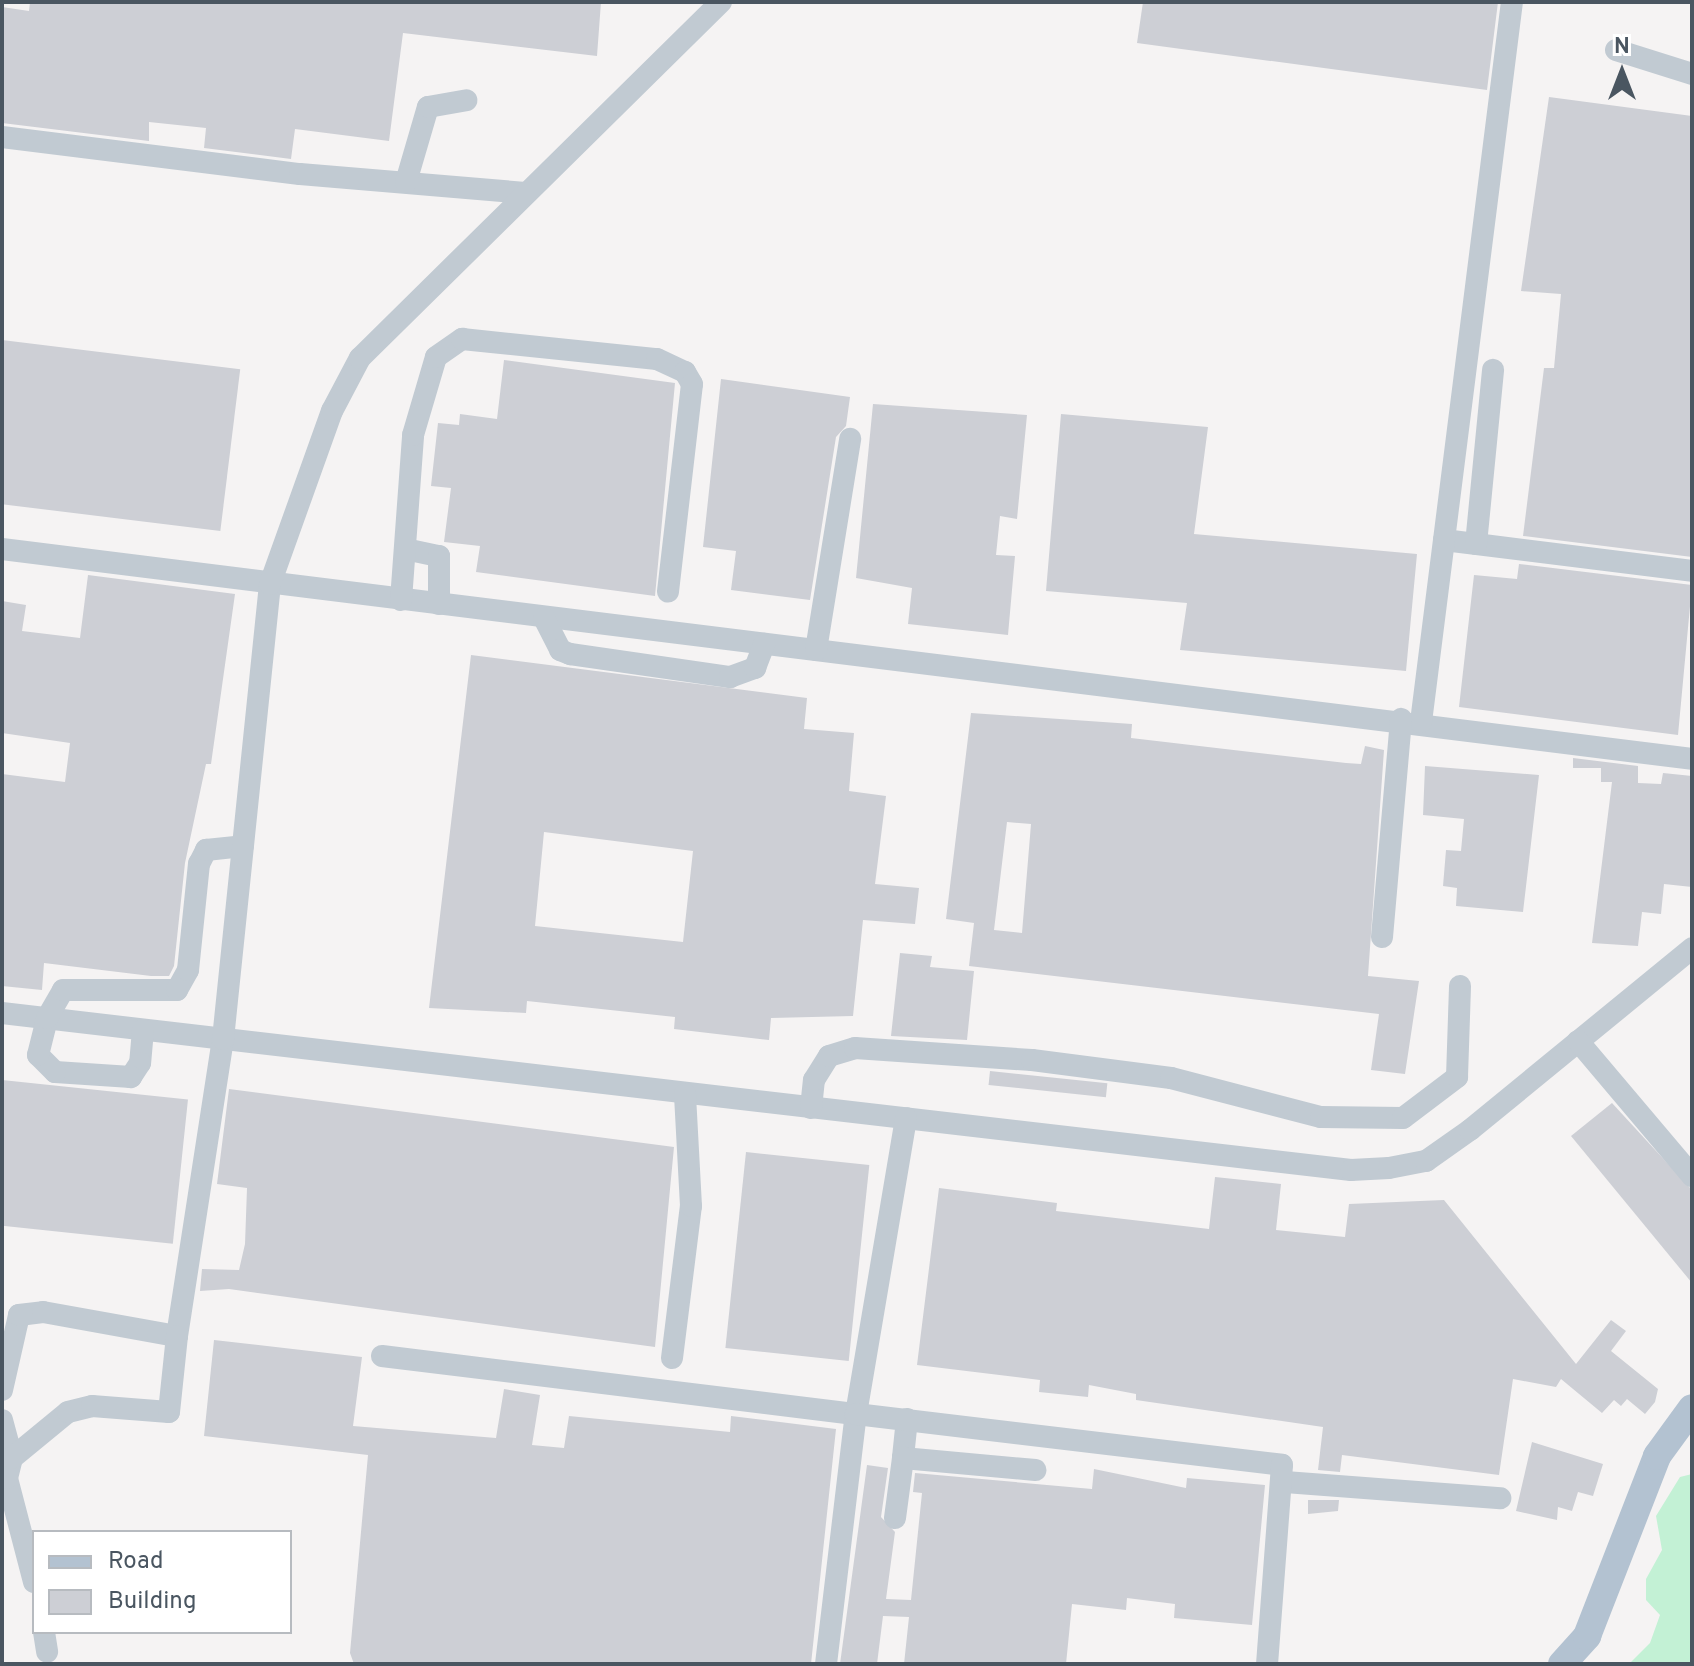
<!DOCTYPE html>
<style>
body{margin:0}
#map{position:relative;width:1694px;height:1666px;overflow:hidden;background:#f5f3f3;font-family:Overpass,sans-serif}
div>[style]{position:absolute}
[style*='--x']{left:calc(var(--x)*1px);top:calc(var(--y)*1px);width:calc(var(--w)*1px);rotate:calc(var(--a)*1deg)}
.green>*{inset:0;background:#c3f1d5}
.building>*{inset:0;background:#cdcfd5;transform-origin:0 0}
.minor>*{height:22px;margin:-11px;padding:0 11px;transform-origin:11px;border-radius:11px;background:#c1cad2}
.major>*{height:28px;margin:-14px;padding:0 14px;transform-origin:14px;border-radius:14px;background:#b3c2d1}
span{translate:-50% -50%;white-space:nowrap;text-align:center;line-height:1.15;-webkit-text-stroke:7px #fff;paint-order:stroke}
.frame{position:absolute;inset:0;border:4px solid #4a5661;pointer-events:none}
.legend{position:absolute;left:32px;top:1530px;width:260px;height:104px;box-sizing:border-box;background:#fff;border:2px solid #b7bbc0;margin:0;padding:10px 14px;list-style:none;font-size:24px;color:#4a5661}
.legend li{display:flex;align-items:center;gap:16px;height:40px}
.legend b{width:40px;border:2px solid #b7bbc0}
.north{position:absolute;left:1582px;top:32px;width:80px;height:80px;-webkit-text-stroke:6px #fff;paint-order:stroke;rotate:0deg;font-size:22px;font-weight:700;line-height:32px;text-align:center;color:#4a5661}
.north::after{content:'';display:block;margin:auto;width:28px;height:36px;background:#4a5661;clip-path:polygon(50% 0,100% 100%,50% 72%,0 100%)}
</style>
<div id="map">
<div class="green">
<div style="clip-path:polygon(1692px 1474px,1692px 1664px,1629px 1664px,1650px 1643px,1660px 1615px,1646px 1600px,1646px 1579px,1662px 1550px,1656px 1516px,1680px 1477px)"></div>
</div>
<div class="building">
<div style="clip-path:polygon(30px 2px,601px 2px,597px 56px,403px 33px,389px 141px,295px 129px,291px 159px,204px 148px,206px 128px,149px 122px,149px 141px,2px 123px,2px 7px,29px 11px)"></div>
<div style="clip-path:polygon(1143px 2px,1498px 2px,1487px 90px,1137px 43px)"></div>
<div style="clip-path:polygon(1549px 97px,1692px 116px,1692px 557px,1523px 536px,1544px 368px,1554px 368px,1561px 294px,1521px 291px)"></div>
<div style="left:2px;top:340px;width:240px;height:163px;rotate:7deg"></div>
<div style="clip-path:polygon(504px 360px,675px 383px,655px 596px,476px 572px,480px 546px,444px 542px,451px 488px,431px 486px,438px 423px,459px 425px,460px 414px,497px 419px)"></div>
<div style="clip-path:polygon(721px 379px,850px 397px,846px 426px,836px 437px,810px 600px,731px 590px,736px 551px,703px 547px)"></div>
<div style="clip-path:polygon(873px 404px,1027px 415px,1017px 519px,1000px 516px,996px 555px,1015px 556px,1008px 635px,908px 624px,912px 588px,856px 578px)"></div>
<div style="clip-path:polygon(1061px 414px,1208px 427px,1194px 534px,1417px 554px,1406px 671px,1180px 650px,1187px 603px,1046px 591px)"></div>
<div style="clip-path:polygon(1519px 564px,1692px 585px,1678px 735px,1459px 707px,1474px 575px,1517px 579px)"></div>
<div style="clip-path:polygon(88px 575px,235px 594px,211px 764px,206px 764px,185px 863px,174px 966px,169px 976px,151px 976px,44px 963px,42px 990px,2px 986px,2px 774px,65px 782px,70px 743px,2px 733px,2px 601px,26px 605px,22px 631px,80px 638px)"></div>
<div style="clip-path:polygon(evenodd,471px 655px,807px 698px,804px 729px,854px 733px,849px 791px,886px 796px,875px 884px,919px 888px,915px 924px,863px 920px,853px 1016px,771px 1018px,769px 1040px,674px 1029px,675px 1017px,527px 1001px,526px 1013px,429px 1008px,471px 655px,544px 832px,693px 851px,683px 942px,535px 926px,544px 832px)"></div>
<div style="clip-path:polygon(evenodd,971px 713px,1132px 724px,1131px 738px,1346px 763px,1361px 764px,1365px 746px,1384px 750px,1368px 976px,1419px 981px,1405px 1074px,1371px 1070px,1379px 1014px,969px 966px,974px 923px,946px 919px,971px 713px,1007px 822px,1031px 824px,1022px 933px,994px 930px,1007px 822px)"></div>
<div style="clip-path:polygon(1573px 758px,1638px 766px,1638px 783px,1661px 784px,1663px 773px,1692px 776px,1692px 887px,1664px 884px,1661px 914px,1642px 912px,1638px 946px,1592px 943px,1612px 782px,1601px 782px,1601px 768px,1573px 768px)"></div>
<div style="clip-path:polygon(1425px 766px,1539px 775px,1523px 912px,1456px 906px,1457px 888px,1443px 886px,1446px 850px,1461px 851px,1464px 819px,1423px 815px)"></div>
<div style="clip-path:polygon(900px 953px,932px 956px,930px 967px,974px 971px,967px 1040px,891px 1036px)"></div>
<div style="left:990px;top:1071px;width:118px;height:14px;rotate:6deg"></div>
<div style="left:2px;top:1080px;width:187px;height:145px;rotate:6deg"></div>
<div style="clip-path:polygon(229px 1089px,674px 1147px,655px 1347px,229px 1289px,200px 1291px,202px 1269px,239px 1270px,245px 1244px,247px 1188px,217px 1184px)"></div>
<div style="clip-path:polygon(1612px 1103px,1692px 1190px,1692px 1283px,1571px 1136px)"></div>
<div style="left:746px;top:1152px;width:124px;height:197px;rotate:6deg"></div>
<div style="clip-path:polygon(1215px 1177px,1281px 1184px,1276px 1230px,1345px 1237px,1349px 1204px,1444px 1200px,1576px 1364px,1611px 1320px,1626px 1331px,1611px 1351px,1658px 1389px,1655px 1402px,1645px 1414px,1627px 1399px,1621px 1406px,1614px 1400px,1602px 1413px,1561px 1379px,1556px 1387px,1513px 1379px,1499px 1475px,1342px 1455px,1340px 1472px,1318px 1470px,1323px 1427px,1136px 1400px,1136px 1394px,1089px 1385px,1088px 1397px,1039px 1392px,1040px 1380px,917px 1365px,939px 1188px,1057px 1203px,1056px 1211px,1209px 1229px)"></div>
<div style="clip-path:polygon(214px 1340px,362px 1357px,353px 1426px,496px 1438px,504px 1389px,540px 1395px,532px 1445px,564px 1448px,569px 1416px,730px 1432px,731px 1416px,836px 1429px,811px 1664px,354px 1664px,350px 1653px,368px 1455px,204px 1436px)"></div>
<div style="clip-path:polygon(1532px 1442px,1603px 1464px,1593px 1496px,1578px 1492px,1572px 1511px,1558px 1507px,1557px 1520px,1516px 1511px)"></div>
<div style="clip-path:polygon(867px 1465px,888px 1468px,881px 1517px,895px 1532px,886px 1599px,911px 1600px,922px 1493px,913px 1492px,915px 1473px,1092px 1489px,1094px 1469px,1186px 1488px,1187px 1478px,1265px 1485px,1252px 1625px,1174px 1618px,1175px 1604px,1127px 1598px,1126px 1610px,1072px 1604px,1066px 1664px,904px 1664px,909px 1617px,883px 1616px,877px 1664px,840px 1664px)"></div>
<div style="clip-path:polygon(1308px 1500px,1339px 1500px,1338px 1511px,1308px 1514px)"></div>
</div>
<div class="minor">
<div style="--x:1616;--y:50;--w:80;--a:17.5"></div>
<div style="--x:2;--y:137;--w:300;--a:7.1"></div>
<div style="--x:300;--y:174;--w:226;--a:4.8"></div>
<div style="--x:406;--y:182;--w:78;--a:-73.7"></div>
<div style="--x:428;--y:107;--w:39;--a:-10"></div>
<div style="--x:1444;--y:540;--w:250;--a:7.1"></div>
<div style="--x:1476;--y:544;--w:175;--a:-84.4"></div>
<div style="--x:2;--y:549;--w:1703;--a:7.08"></div>
<div style="--x:405;--y:549;--w:35;--a:12"></div>
<div style="--x:439;--y:556;--w:48;--a:90"></div>
<div style="--x:401;--y:600;--w:165;--a:-85.8"></div>
<div style="--x:413;--y:435;--w:81;--a:-73.6"></div>
<div style="--x:436;--y:357;--w:32;--a:-35"></div>
<div style="--x:462;--y:339;--w:196;--a:5.9"></div>
<div style="--x:657;--y:359;--w:31;--a:25"></div>
<div style="--x:685;--y:372;--w:14;--a:60"></div>
<div style="--x:692;--y:384;--w:209;--a:96.6"></div>
<div style="--x:544;--y:618;--w:36;--a:63"></div>
<div style="--x:560;--y:650;--w:11;--a:22"></div>
<div style="--x:570;--y:654;--w:162;--a:8.2"></div>
<div style="--x:730;--y:677;--w:27;--a:-20"></div>
<div style="--x:755;--y:668;--w:26;--a:-69"></div>
<div style="--x:816;--y:650;--w:214;--a:-80.8"></div>
<div style="--x:1421;--y:722;--w:726;--a:-82.8"></div>
<div style="--x:1382;--y:937;--w:219;--a:-85"></div>
<div style="--x:2;--y:1013;--w:1358;--a:6.64"></div>
<div style="--x:1351;--y:1170;--w:38;--a:-3"></div>
<div style="--x:1389;--y:1168;--w:38;--a:-11"></div>
<div style="--x:1426;--y:1161;--w:54;--a:-35.2"></div>
<div style="--x:1470;--y:1130;--w:287;--a:-39.3"></div>
<div style="--x:143;--y:1030;--w:33;--a:95"></div>
<div style="--x:140;--y:1063;--w:17;--a:123"></div>
<div style="--x:131;--y:1077;--w:76;--a:-176.2"></div>
<div style="--x:55;--y:1072;--w:24;--a:-135"></div>
<div style="--x:38;--y:1055;--w:38;--a:-76"></div>
<div style="--x:47;--y:1018;--w:32;--a:-60"></div>
<div style="--x:63;--y:990;--w:114;--a:0"></div>
<div style="--x:177;--y:990;--w:23;--a:-61"></div>
<div style="--x:188;--y:970;--w:107;--a:-84.1"></div>
<div style="--x:199;--y:864;--w:16;--a:-63"></div>
<div style="--x:206;--y:850;--w:37;--a:-6"></div>
<div style="--x:1578;--y:1041;--w:177;--a:49.8"></div>
<div style="--x:811;--y:1108;--w:28;--a:-84"></div>
<div style="--x:814;--y:1080;--w:28;--a:-58"></div>
<div style="--x:829;--y:1056;--w:27;--a:-17"></div>
<div style="--x:855;--y:1048;--w:177;--a:3.9"></div>
<div style="--x:1032;--y:1060;--w:140;--a:7.4"></div>
<div style="--x:1171;--y:1078;--w:155;--a:14.6"></div>
<div style="--x:1321;--y:1117;--w:82;--a:0.7"></div>
<div style="--x:1403;--y:1118;--w:68;--a:-37.2"></div>
<div style="--x:1457;--y:1077;--w:91;--a:-88.1"></div>
<div style="--x:382;--y:1356;--w:478;--a:7"></div>
<div style="--x:856;--y:1414;--w:300;--a:-80.4"></div>
<div style="--x:672;--y:1358;--w:153;--a:-82.9"></div>
<div style="--x:691;--y:1206;--w:112;--a:-93.1"></div>
<div style="--x:2;--y:1390;--w:77;--a:-77.2"></div>
<div style="--x:19;--y:1315;--w:24;--a:-7"></div>
<div style="--x:43;--y:1312;--w:136;--a:10.2"></div>
<div style="--x:177;--y:1336;--w:301;--a:-81.2"></div>
<div style="--x:223;--y:1039;--w:457;--a:-84.1"></div>
<div style="--x:270;--y:584;--w:184;--a:-70.3"></div>
<div style="--x:332;--y:411;--w:60;--a:-62.2"></div>
<div style="--x:360;--y:358;--w:507;--a:-44.6"></div>
<div style="--x:907;--y:1419;--w:39;--a:96"></div>
<div style="--x:903;--y:1458;--w:133;--a:5.2"></div>
<div style="--x:2;--y:1420;--w:39;--a:75"></div>
<div style="--x:1285;--y:1482;--w:216;--a:4.3"></div>
<div style="--x:895;--y:1518;--w:61;--a:-82.4"></div>
<div style="--x:34;--y:1582;--w:107;--a:-104.6"></div>
<div style="--x:7;--y:1478;--w:21;--a:-76"></div>
<div style="--x:12;--y:1458;--w:72;--a:-39.4"></div>
<div style="--x:68;--y:1412;--w:25;--a:-14"></div>
<div style="--x:92;--y:1406;--w:77;--a:4.5"></div>
<div style="--x:169;--y:1412;--w:76;--a:-84"></div>
<div style="--x:44;--y:1632;--w:20;--a:81"></div>
<div style="--x:826;--y:1664;--w:252;--a:-83.2"></div>
<div style="--x:856;--y:1414;--w:429;--a:6.8"></div>
<div style="--x:1282;--y:1465;--w:200;--a:94.3"></div>
</div>
<div class="major">
<div style="--x:1562;--y:1664;--w:38;--a:-48"></div>
<div style="--x:1587;--y:1636;--w:193;--a:-68.7"></div>
<div style="--x:1657;--y:1456;--w:59;--a:-53.9"></div>
</div>
<div class="frame"></div>
<ul class="legend">
<li><b style="height:10px;background:#b3c2d1"></b>Road</li>
<li><b style="height:22px;background:#cdcfd5"></b>Building</li>
</ul>
<div class="north">N</div>
</div>
